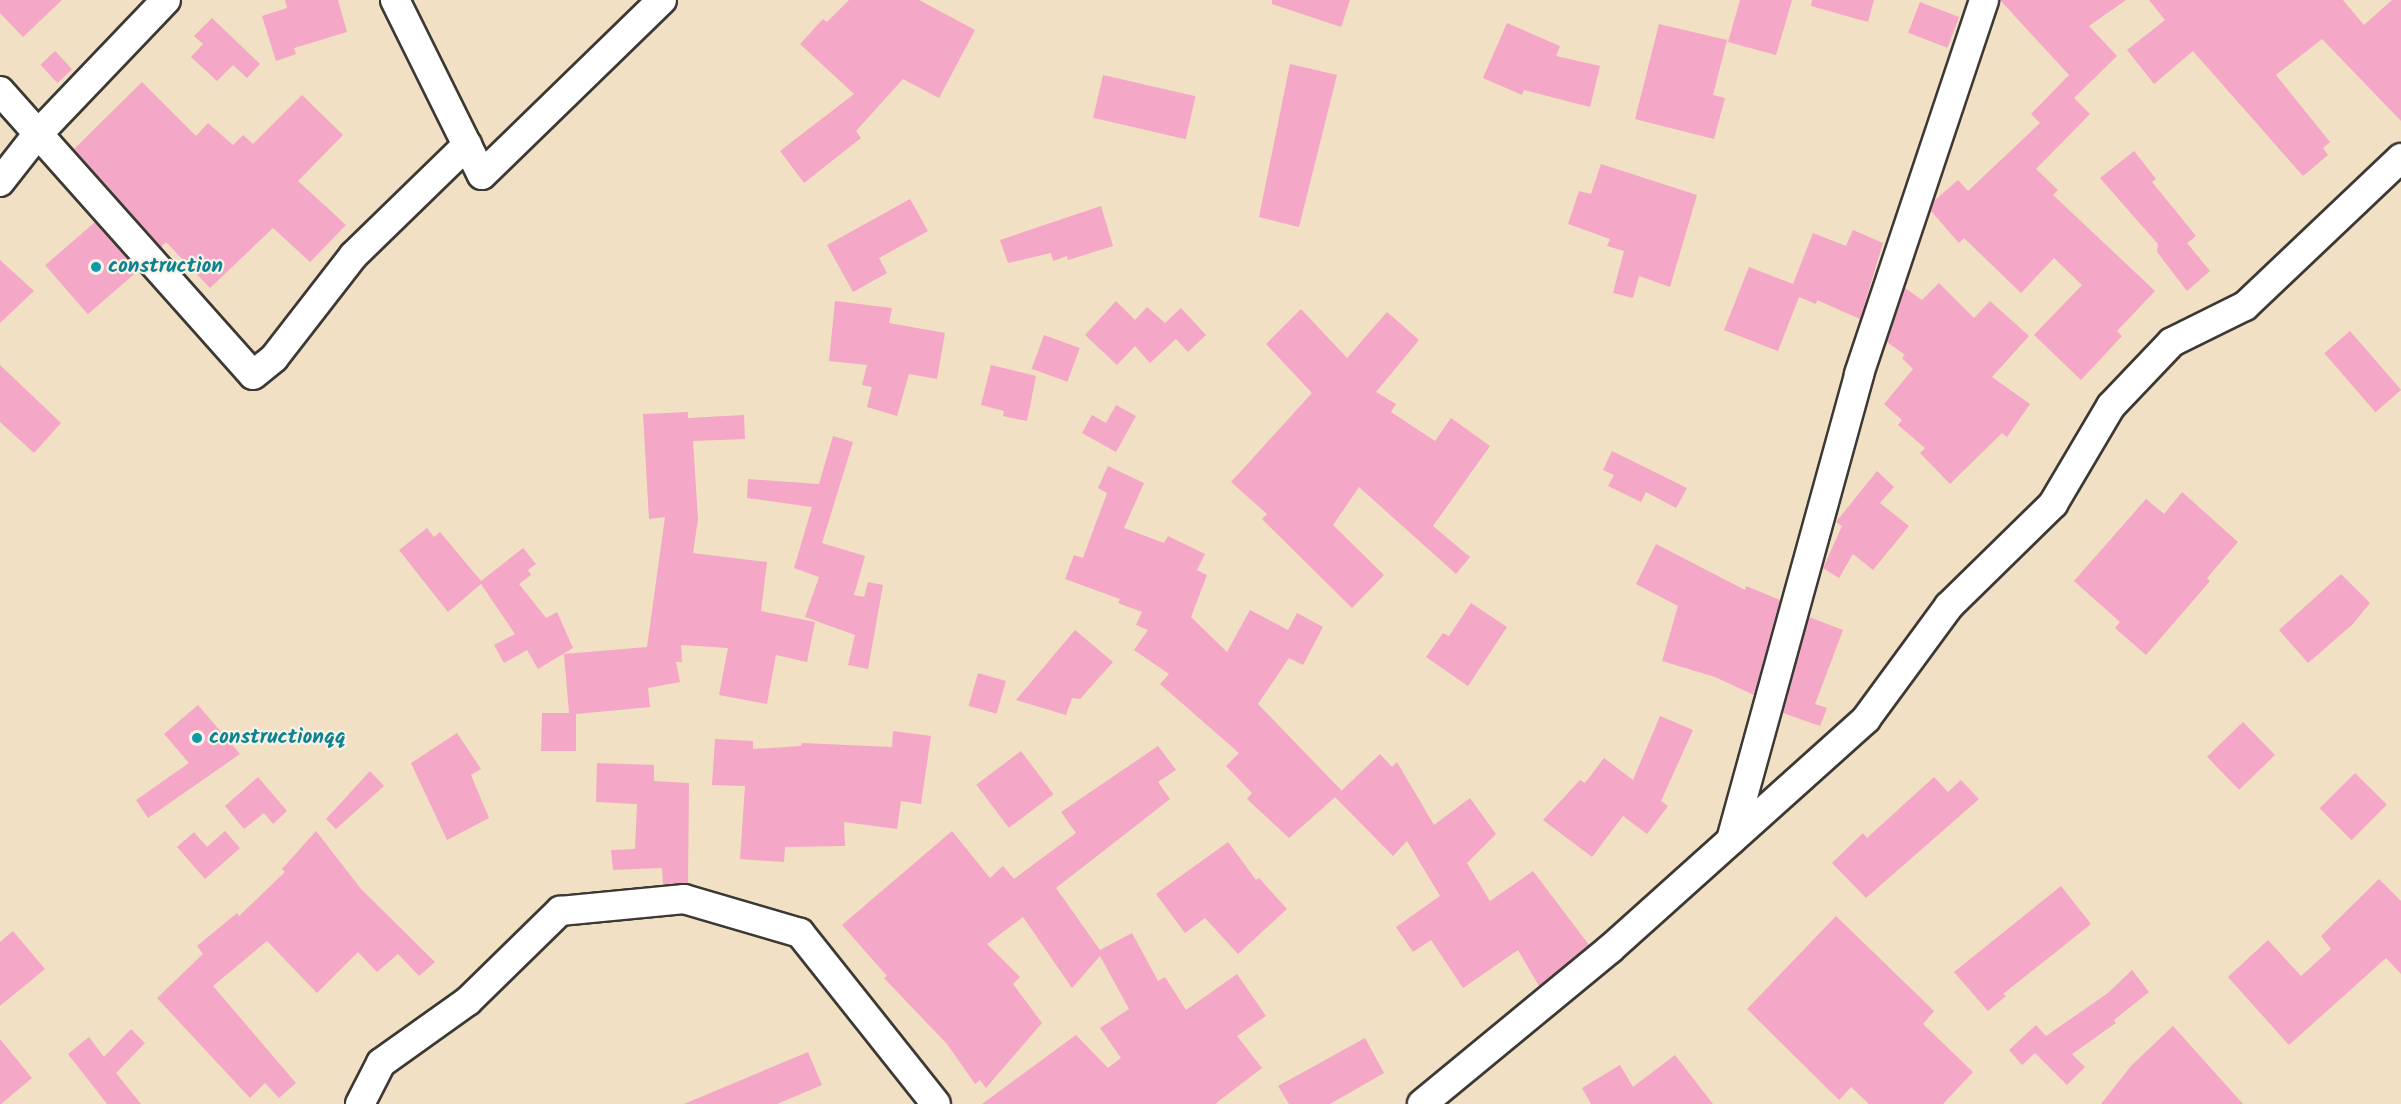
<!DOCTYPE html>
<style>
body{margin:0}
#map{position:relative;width:2401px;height:1104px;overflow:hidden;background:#f1e0c3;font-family:Kalam,sans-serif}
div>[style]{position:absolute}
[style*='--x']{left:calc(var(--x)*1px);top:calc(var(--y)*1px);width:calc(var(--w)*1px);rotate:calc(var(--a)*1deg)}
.building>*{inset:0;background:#f4a7c6;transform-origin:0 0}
.roads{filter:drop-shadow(2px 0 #3c3935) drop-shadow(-2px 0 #3c3935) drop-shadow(0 2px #3c3935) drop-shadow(0 -2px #3c3935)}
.street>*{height:28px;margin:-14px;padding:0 14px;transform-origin:14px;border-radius:14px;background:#fff}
.dots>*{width:16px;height:16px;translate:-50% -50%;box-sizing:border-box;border:3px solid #f7f3e8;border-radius:50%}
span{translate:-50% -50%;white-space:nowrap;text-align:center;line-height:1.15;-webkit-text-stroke:4.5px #f7f3e8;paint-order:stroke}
.culture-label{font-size:21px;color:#0d838f;font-weight:700}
.left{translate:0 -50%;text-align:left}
</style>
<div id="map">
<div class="building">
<div style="clip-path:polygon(0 0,62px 0,23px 37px,0 13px)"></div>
<div style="clip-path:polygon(285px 0,338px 0,347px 32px,294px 48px,296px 54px,276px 61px,262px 16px,287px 8px)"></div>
<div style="clip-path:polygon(849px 0,919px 0,975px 30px,939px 98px,903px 79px,856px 131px,861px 138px,804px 183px,780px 151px,854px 94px,800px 44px,823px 19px,827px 22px)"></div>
<div style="clip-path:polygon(1272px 0,1350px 0,1341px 27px,1272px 4px)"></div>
<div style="clip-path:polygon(1740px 0,1792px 0,1776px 55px,1728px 42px)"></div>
<div style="clip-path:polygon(1812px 0,1874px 0,1868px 22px,1811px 6px)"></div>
<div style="clip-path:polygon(2000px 0,2126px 0,2089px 26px,2117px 56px,2074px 98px,2090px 114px,2036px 169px,2058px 190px,2053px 195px,2155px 291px,2117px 331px,2122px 336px,2081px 380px,2034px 335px,2082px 285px,2054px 258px,2021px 293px,1964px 238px,1959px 243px,1931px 211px,1934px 201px,1958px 180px,1968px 191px,2040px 123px,2031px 114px,2069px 75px)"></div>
<div style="clip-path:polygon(2149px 0,2343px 0,2364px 25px,2392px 0,2401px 0,2401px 121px,2322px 39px,2276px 75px,2330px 142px,2323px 148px,2328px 155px,2303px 176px,2193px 51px,2154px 84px,2127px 50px,2165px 20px)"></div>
<div style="left:1920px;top:2px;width:42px;height:33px;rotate:21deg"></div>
<div style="clip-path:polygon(212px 18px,260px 64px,247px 78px,233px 65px,217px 81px,191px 57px,203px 44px,194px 36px)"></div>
<div style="clip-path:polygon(1507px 23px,1560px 46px,1556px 56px,1600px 66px,1590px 107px,1524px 90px,1522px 95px,1483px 78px)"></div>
<div style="clip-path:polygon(1659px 24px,1727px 40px,1713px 95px,1725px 98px,1714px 139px,1635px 119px)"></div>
<div style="left:55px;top:51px;width:25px;height:20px;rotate:47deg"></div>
<div style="clip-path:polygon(1290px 64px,1337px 75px,1299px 227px,1259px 217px)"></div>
<div style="left:1103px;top:75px;width:95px;height:44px;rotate:13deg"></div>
<div style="clip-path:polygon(142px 82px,196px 136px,208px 123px,233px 145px,243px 135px,253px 144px,302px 95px,343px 135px,298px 181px,346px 225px,310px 262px,273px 228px,210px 288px,166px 242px,161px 247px,74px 149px)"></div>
<div style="clip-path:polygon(2134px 151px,2156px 179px,2152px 182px,2196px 236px,2187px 243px,2210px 271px,2187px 291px,2157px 252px,2158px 244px,2100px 178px)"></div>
<div style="clip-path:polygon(1601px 164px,1697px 195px,1670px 287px,1639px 276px,1633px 298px,1613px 293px,1624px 251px,1607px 246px,1610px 239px,1568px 224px,1579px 191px,1591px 194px)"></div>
<div style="clip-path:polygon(910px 199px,928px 231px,879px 258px,887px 273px,853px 292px,827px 245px)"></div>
<div style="clip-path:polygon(1101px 206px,1113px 246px,1068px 260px,1067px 256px,1053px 261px,1051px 253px,1008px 263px,1000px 240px)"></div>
<div style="left:95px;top:222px;width:65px;height:66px;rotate:49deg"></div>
<div style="clip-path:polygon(1853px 230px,1883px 243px,1860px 319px,1817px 300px,1816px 304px,1799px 297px,1778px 351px,1724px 330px,1749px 267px,1793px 284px,1813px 233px,1846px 246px)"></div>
<div style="clip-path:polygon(0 260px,34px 291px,0 323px)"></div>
<div style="clip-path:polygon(1939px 283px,1974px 318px,1990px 301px,2029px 336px,1992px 377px,2030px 404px,2007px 437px,2002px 433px,1950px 484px,1920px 453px,1925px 448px,1898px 425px,1902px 420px,1884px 404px,1913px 369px,1902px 358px,1905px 355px,1887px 342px,1905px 288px,1922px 300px)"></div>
<div style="clip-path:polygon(835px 301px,892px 308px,889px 323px,945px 333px,937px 379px,909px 374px,897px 416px,867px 407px,872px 387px,862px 385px,867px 365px,829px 361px)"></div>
<div style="clip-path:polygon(1116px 301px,1135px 320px,1147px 307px,1165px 323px,1181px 308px,1206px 335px,1188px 352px,1176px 339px,1150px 363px,1135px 346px,1117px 365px,1085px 335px)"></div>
<div style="clip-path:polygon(1301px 309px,1347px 358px,1387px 312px,1419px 340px,1376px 392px,1396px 404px,1391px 412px,1435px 441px,1451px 418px,1490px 446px,1433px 526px,1470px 557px,1456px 574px,1359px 487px,1333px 525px,1384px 575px,1352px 608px,1262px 519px,1267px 514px,1231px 482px,1312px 393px,1266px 344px)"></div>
<div style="left:2350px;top:331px;width:78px;height:34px;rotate:49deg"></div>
<div style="left:1044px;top:335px;width:38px;height:36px;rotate:20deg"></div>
<div style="clip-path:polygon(0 365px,61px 423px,34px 453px,0 422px)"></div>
<div style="clip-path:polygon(991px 365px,1036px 376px,1027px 421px,1003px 416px,1004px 411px,981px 405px)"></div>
<div style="clip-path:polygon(1116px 405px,1136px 416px,1116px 452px,1082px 433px,1092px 415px,1106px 423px)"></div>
<div style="clip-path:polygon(688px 412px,688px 418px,744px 415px,745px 439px,693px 441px,698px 519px,693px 553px,767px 562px,761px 611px,815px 622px,807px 662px,776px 655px,767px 704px,719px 695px,728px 648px,681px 645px,682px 662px,676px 662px,680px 682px,648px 688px,650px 707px,576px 714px,576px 751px,541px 751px,542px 713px,569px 713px,564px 654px,647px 647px,665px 517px,649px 519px,643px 414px)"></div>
<div style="clip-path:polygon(833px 436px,853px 442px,822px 543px,865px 556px,854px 595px,864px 597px,868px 582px,883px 585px,868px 669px,848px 665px,855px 635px,805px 617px,819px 577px,794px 568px,812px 507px,747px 498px,748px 479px,819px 484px)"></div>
<div style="clip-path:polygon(1612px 451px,1687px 488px,1676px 508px,1646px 492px,1641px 502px,1608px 486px,1614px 475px,1603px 470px)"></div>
<div style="clip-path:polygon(1108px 466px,1144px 483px,1124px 528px,1164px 543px,1168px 536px,1205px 554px,1197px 570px,1207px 575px,1191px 617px,1227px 652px,1250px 610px,1288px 630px,1297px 613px,1323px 627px,1303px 665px,1289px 658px,1258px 704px,1342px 791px,1289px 838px,1247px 799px,1252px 793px,1226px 766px,1239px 753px,1160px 684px,1169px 674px,1134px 650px,1148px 630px,1136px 625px,1142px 612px,1118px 603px,1120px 599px,1065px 579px,1074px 555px,1083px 558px,1107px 493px,1098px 488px)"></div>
<div style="clip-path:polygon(1877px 471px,1894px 487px,1880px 503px,1909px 526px,1873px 570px,1853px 554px,1839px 578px,1823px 568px,1842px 526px,1836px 522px)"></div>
<div style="clip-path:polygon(2182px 492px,2238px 542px,2207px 578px,2210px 581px,2146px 655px,2115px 628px,2120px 622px,2074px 581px,2146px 499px,2164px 514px)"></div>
<div style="clip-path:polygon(427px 528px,434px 537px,440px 532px,481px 581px,523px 548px,536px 564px,528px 570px,531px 575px,519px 584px,546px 618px,557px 612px,573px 648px,538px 669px,527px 650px,504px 663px,494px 645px,515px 634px,481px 584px,448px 612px,399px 550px)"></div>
<div style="clip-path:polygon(1656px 544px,1745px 590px,1746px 586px,1780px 600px,1754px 695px,1715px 677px,1662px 661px,1678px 606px,1636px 584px)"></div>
<div style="clip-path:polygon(2341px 574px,2370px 603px,2353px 624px,2308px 663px,2279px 630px)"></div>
<div style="clip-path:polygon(1471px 603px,1507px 627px,1468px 686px,1426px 657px,1443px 633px,1449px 636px)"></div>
<div style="clip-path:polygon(1809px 617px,1843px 630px,1815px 704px,1827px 708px,1820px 726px,1783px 713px)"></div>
<div style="clip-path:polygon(1075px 630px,1113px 662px,1080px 699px,1072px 698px,1066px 715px,1016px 700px)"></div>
<div style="left:978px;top:673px;width:29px;height:34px;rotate:16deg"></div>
<div style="clip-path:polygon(198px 705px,240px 754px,148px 818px,136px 800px,189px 763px,164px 734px)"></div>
<div style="clip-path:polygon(1660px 716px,1693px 730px,1661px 801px,1668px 806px,1647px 834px,1623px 816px,1592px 857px,1543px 820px,1580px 780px,1585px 783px,1604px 758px,1633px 780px)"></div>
<div style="left:2243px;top:722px;width:46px;height:50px;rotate:46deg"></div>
<div style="clip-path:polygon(893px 731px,931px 736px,921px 804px,901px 801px,897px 829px,844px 822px,845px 846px,785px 847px,784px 862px,740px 859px,745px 786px,712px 785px,715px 739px,753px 741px,753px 749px,801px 746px,802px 743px,892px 747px)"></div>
<div style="clip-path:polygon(457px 733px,481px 769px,471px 775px,489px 818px,447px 840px,411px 763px)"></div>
<div style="clip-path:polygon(1158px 746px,1176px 770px,1158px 782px,1170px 799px,1056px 888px,1100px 950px,1132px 933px,1158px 981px,1165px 977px,1186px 1010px,1237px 974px,1266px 1016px,1237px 1036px,1262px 1068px,1215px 1104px,982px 1104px,1076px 1035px,1108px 1068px,1121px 1058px,1100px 1028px,1129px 1009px,1100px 956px,1072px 988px,1023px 917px,987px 944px,1020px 977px,1013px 984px,1042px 1023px,986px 1088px,980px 1080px,975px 1084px,947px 1044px,884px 978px,887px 976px,842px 925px,952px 831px,990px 878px,1003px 866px,1014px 879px,1076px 833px,1061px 812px)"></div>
<div style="left:1021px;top:751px;width:54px;height:56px;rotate:53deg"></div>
<div style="clip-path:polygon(1380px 754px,1392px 767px,1397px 762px,1434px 825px,1470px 798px,1496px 834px,1467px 863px,1490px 901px,1533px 871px,1589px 945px,1539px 986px,1518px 950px,1463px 988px,1431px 940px,1413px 952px,1396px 927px,1440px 896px,1407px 841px,1393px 856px,1335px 797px)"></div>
<div style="clip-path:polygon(597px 763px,654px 765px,654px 781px,689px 783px,688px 883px,663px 884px,662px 868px,613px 870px,611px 850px,635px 849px,637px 804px,596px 802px)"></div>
<div style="clip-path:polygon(370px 771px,384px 786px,336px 829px,326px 819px)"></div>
<div style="left:2355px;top:773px;width:45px;height:50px;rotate:45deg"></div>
<div style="clip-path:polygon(258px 777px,287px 811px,273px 824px,264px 813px,244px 829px,225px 806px)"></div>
<div style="clip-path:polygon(1934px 777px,1948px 792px,1961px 780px,1979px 799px,1866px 898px,1832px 863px,1863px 833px,1867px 838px)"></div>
<div style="clip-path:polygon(225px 831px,240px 848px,205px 879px,177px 847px,194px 832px,207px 847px)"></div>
<div style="clip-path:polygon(316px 831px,361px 889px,435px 962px,419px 976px,398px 954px,377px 972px,358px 952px,317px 993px,267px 941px,213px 986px,296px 1083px,279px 1098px,265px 1083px,250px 1098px,157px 998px,203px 954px,197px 946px,237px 913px,239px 916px,285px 872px,282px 869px)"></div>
<div style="clip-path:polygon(1228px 842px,1256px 880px,1259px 878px,1287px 909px,1238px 954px,1205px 918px,1185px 933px,1156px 894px)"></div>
<div style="clip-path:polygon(2379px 879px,2401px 901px,2401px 974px,2386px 958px,2289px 1045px,2228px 977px,2268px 940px,2301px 976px,2331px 949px,2321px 936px)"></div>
<div style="clip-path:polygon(2061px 886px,2091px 924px,2003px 994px,2006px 996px,1988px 1011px,1954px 972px)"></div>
<div style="clip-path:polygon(1836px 916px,1934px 1011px,1923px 1024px,1973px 1072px,1943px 1104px,1869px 1104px,1851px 1087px,1839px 1100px,1747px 1009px)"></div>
<div style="clip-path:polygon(13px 931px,45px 969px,0 1006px,0 942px)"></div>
<div style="clip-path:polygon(2132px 970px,2149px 992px,2114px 1020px,2116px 1023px,2072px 1054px,2085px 1067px,2067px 1085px,2035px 1053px,2022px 1065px,2009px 1050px,2036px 1025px,2046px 1036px,2108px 993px)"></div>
<div style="clip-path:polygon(2173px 1026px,2243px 1104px,2101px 1104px,2131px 1066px)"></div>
<div style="clip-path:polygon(131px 1029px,145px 1043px,116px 1073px,141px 1104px,107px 1104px,68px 1054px,89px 1037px,104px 1057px)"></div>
<div style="clip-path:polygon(1365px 1038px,1384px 1073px,1330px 1104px,1289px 1104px,1278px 1086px)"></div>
<div style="clip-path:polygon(0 1039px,32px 1078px,1px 1104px,0 1104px)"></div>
<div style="clip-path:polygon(808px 1052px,822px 1085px,777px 1104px,684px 1104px)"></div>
<div style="clip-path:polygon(1675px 1055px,1713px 1104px,1591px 1104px,1582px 1088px,1620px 1065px,1633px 1087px)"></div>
</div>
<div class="roads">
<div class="street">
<div style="--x:395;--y:0;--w:195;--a:63.6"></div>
<div style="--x:482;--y:175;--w:251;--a:-44.2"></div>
<div style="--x:0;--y:91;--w:380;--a:48.3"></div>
<div style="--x:253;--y:375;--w:27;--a:-39"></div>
<div style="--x:274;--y:358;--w:130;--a:-52.2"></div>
<div style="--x:354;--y:255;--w:158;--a:-44.2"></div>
<div style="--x:0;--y:182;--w:58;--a:-52"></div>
<div style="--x:36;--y:136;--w:188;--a:-46.3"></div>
<div style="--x:1731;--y:840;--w:483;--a:-74.6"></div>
<div style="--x:1859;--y:374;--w:394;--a:-71.5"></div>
<div style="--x:360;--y:1104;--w:46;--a:-62.9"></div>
<div style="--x:381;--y:1063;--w:107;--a:-35.5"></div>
<div style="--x:468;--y:1001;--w:129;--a:-44.4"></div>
<div style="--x:560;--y:911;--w:125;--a:-5.5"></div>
<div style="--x:684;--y:899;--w:121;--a:16.3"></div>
<div style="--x:800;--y:933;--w:218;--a:51.5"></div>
<div style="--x:1422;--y:1104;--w:244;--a:-39.5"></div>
<div style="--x:1610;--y:949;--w:344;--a:-41.9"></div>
<div style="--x:1866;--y:719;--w:140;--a:-53.7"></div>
<div style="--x:1949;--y:606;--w:146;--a:-44.4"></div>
<div style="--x:2053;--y:504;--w:114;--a:-59.4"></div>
<div style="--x:2111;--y:406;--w:88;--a:-46.4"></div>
<div style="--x:2172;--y:342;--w:81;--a:-26.3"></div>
<div style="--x:2245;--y:306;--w:215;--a:-43.5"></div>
</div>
</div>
<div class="dots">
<div style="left:96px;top:267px;background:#0f9aa8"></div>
<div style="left:197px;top:738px;background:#0f9aa8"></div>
</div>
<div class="culture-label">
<span class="left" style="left:108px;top:267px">construction</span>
<span class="left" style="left:209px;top:738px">constructionqq</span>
</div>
</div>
